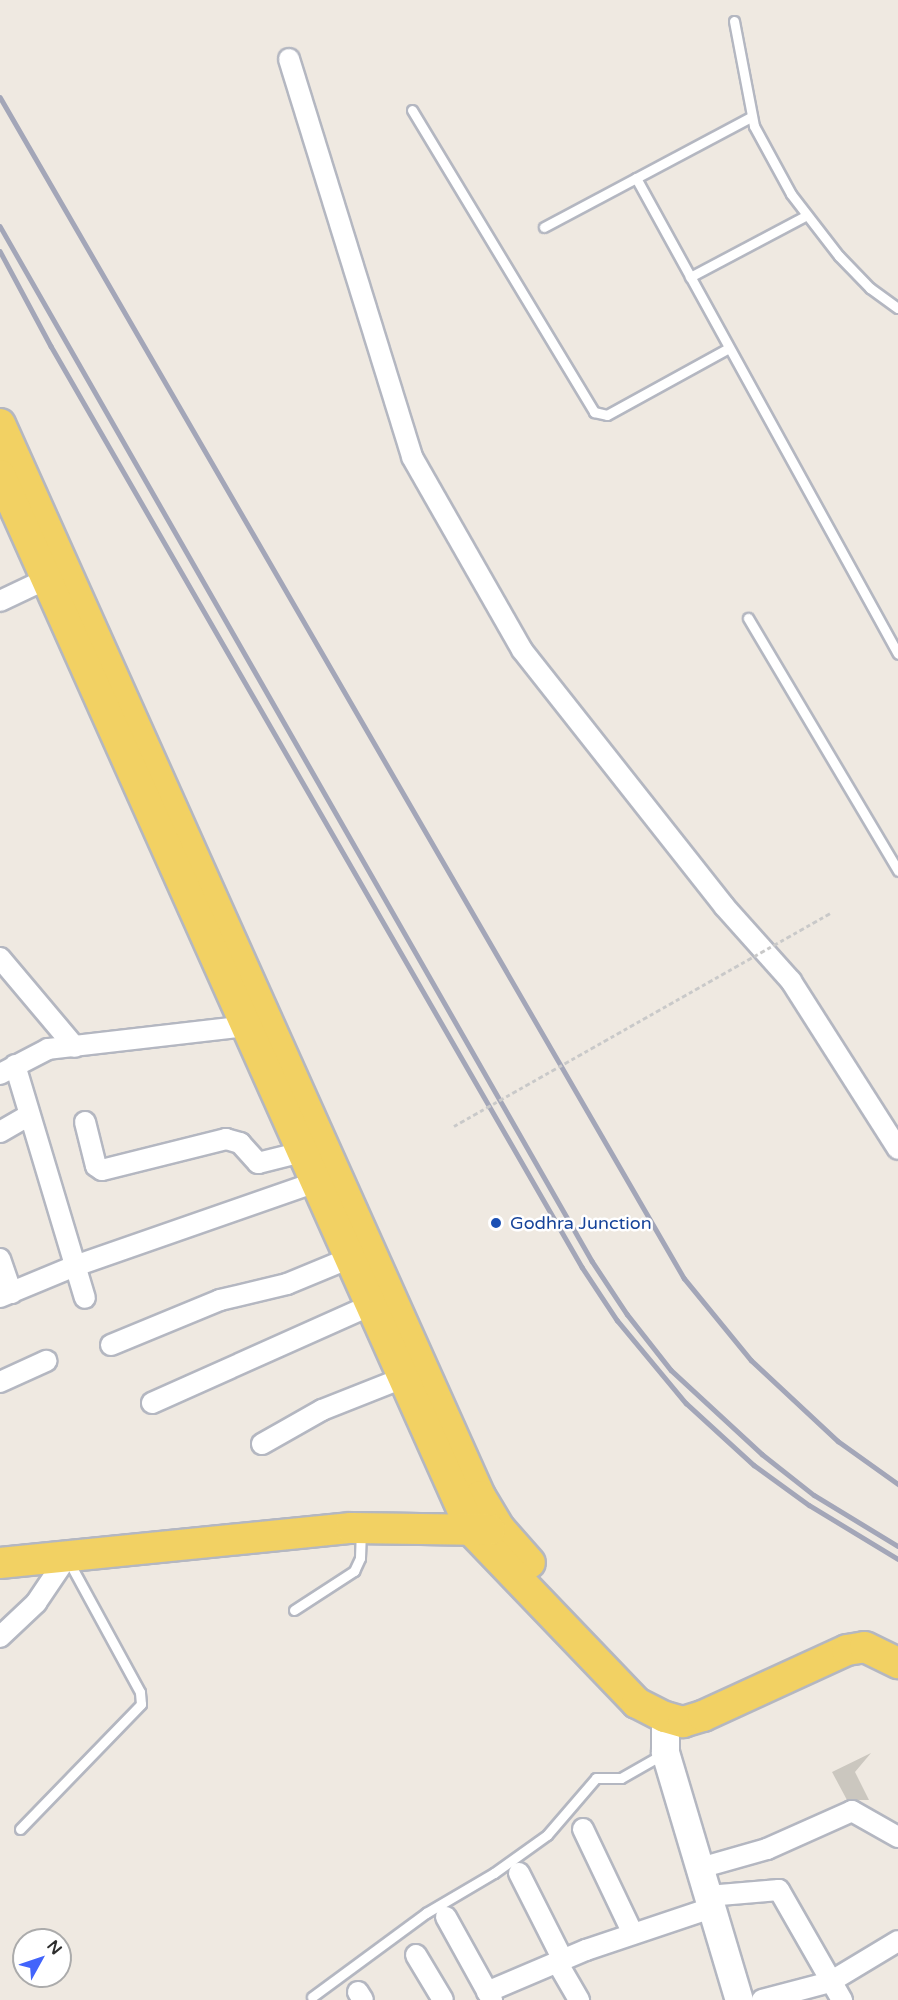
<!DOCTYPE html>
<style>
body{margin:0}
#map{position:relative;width:898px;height:2000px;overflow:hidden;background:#efe9e1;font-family:"Varela Round",sans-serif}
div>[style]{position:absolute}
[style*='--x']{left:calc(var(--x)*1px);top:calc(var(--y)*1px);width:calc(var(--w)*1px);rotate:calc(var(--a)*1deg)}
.building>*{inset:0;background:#cbc7bf}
.roads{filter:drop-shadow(2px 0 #b4b7c1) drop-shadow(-2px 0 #b4b7c1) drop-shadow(0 2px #b4b7c1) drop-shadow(0 -2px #b4b7c1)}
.lane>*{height:9px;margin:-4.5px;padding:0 4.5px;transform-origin:4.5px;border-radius:4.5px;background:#fff}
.street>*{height:20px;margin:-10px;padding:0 10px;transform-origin:10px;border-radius:10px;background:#fff}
.secondary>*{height:27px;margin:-13.5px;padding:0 13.5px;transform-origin:13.5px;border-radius:13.5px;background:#fff}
.primary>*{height:30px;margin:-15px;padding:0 15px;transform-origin:15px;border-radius:15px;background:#f2d163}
.rail>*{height:4.5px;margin:-2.25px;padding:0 2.25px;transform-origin:2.25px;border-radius:2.25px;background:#a3a6b8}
.path-bridge>*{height:3px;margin-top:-1.5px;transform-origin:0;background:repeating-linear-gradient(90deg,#c9c9c9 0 4.5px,transparent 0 7.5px)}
.dots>*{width:16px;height:16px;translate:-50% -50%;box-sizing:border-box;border:3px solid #fff;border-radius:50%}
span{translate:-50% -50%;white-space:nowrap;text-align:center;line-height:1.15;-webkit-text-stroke:5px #fff;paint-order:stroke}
.transit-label{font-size:18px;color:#164399}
.left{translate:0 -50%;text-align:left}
.north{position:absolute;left:12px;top:1928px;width:60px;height:60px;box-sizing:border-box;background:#fff;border:2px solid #ababab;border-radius:50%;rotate:50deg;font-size:16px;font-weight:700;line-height:24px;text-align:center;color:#2e2e2e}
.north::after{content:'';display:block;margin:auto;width:21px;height:27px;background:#4264fb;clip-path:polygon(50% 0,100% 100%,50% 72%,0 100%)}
</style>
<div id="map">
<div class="building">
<div style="clip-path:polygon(871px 1753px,855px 1772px,869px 1800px,847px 1800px,832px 1772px)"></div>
</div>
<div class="roads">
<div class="lane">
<div style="--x:734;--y:21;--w:107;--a:79.2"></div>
<div style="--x:754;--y:126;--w:77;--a:61.4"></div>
<div style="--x:791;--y:194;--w:78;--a:52.3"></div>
<div style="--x:839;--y:256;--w:45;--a:45.9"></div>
<div style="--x:870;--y:288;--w:34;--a:36"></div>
<div style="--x:412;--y:110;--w:353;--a:58.9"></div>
<div style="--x:594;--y:412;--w:13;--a:13"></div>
<div style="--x:607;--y:415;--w:139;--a:-28.8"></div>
<div style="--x:636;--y:178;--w:543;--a:61.17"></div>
<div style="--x:544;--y:227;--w:234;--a:-28"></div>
<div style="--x:690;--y:277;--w:132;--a:-27.9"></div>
<div style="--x:748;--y:618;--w:294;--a:59.3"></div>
<div style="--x:294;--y:1610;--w:72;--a:-33"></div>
<div style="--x:354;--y:1571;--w:14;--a:-65"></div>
<div style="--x:360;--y:1558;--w:27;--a:-88"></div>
<div style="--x:20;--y:1829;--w:174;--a:-45.9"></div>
<div style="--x:141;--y:1704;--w:12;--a:-95"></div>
<div style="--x:140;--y:1692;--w:148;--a:-118.6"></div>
<div style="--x:312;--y:1997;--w:142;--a:-36.4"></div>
<div style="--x:426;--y:1913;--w:79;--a:-30.5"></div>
<div style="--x:494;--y:1873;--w:65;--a:-35.6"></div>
<div style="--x:547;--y:1835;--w:75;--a:-49.3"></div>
<div style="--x:596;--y:1778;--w:25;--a:0"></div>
<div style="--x:621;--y:1778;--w:48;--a:-29.7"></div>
</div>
<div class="street">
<div style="--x:289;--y:59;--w:417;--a:72.8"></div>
<div style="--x:412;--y:457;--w:222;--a:60.3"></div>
<div style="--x:522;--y:650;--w:326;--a:51.7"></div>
<div style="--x:724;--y:906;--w:101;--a:48.2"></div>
<div style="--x:791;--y:981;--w:199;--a:57.5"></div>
<div style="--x:0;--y:601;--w:63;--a:-25.3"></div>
<div style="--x:0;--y:958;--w:116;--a:49.9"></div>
<div style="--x:15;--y:1065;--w:243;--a:73.3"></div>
<div style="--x:0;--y:1074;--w:54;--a:-27.5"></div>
<div style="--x:48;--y:1049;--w:209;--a:-6.6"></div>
<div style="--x:85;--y:1122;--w:45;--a:76"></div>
<div style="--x:96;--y:1166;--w:7;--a:34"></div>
<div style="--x:102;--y:1170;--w:128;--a:-14"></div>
<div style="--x:226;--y:1139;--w:15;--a:16"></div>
<div style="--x:240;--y:1143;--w:27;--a:48"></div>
<div style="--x:258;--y:1163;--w:45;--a:-14"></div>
<div style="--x:0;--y:1132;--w:34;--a:-30"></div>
<div style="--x:0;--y:1259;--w:36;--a:71"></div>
<div style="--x:0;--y:1297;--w:81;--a:-22.5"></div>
<div style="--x:75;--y:1266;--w:255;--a:-19.2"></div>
<div style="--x:111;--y:1345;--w:118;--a:-22.4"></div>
<div style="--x:220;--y:1300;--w:69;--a:-13.4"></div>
<div style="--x:287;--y:1284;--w:68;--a:-22.4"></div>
<div style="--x:0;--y:1382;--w:51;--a:-24.5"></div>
<div style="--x:152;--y:1403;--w:240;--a:-24.1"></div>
<div style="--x:262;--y:1444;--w:69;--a:-29.5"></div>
<div style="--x:322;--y:1410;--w:87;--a:-21.6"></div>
<div style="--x:0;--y:1637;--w:50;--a:-43.4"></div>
<div style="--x:36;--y:1603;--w:55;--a:-56"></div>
<div style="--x:583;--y:1829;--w:116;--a:64.5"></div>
<div style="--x:700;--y:1868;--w:70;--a:-15.8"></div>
<div style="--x:767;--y:1849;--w:93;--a:-24.1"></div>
<div style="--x:852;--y:1811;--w:53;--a:29.5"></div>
<div style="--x:519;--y:1873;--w:97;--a:63.2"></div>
<div style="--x:708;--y:1896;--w:71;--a:-4.8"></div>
<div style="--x:779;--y:1890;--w:127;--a:60.2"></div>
<div style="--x:446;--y:1917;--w:95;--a:61"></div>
<div style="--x:416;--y:1955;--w:52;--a:59"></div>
<div style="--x:557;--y:1962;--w:44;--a:59.9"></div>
<div style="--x:358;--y:1992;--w:9;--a:58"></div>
<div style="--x:487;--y:1992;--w:108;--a:-23"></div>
<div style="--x:586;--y:1950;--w:132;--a:-18.6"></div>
<div style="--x:762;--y:2000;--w:70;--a:-14.8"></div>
<div style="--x:830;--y:1982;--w:79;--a:-31.1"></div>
</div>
<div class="secondary">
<div style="--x:665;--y:1717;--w:35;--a:90"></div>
<div style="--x:665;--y:1752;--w:259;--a:73.4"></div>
</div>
<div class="primary">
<div style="--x:0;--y:424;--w:1175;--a:65.88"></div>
<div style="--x:480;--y:1496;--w:39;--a:59"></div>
<div style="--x:500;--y:1529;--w:45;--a:48.6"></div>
<div style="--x:0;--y:475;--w:1157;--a:65.92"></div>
<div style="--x:472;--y:1531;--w:238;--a:46.2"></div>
<div style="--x:637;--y:1703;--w:31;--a:27"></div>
<div style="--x:665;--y:1717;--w:19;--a:16"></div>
<div style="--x:683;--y:1722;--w:21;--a:-17"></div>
<div style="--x:703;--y:1716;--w:158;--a:-24.6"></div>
<div style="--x:847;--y:1650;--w:18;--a:-9"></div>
<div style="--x:865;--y:1647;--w:37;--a:26"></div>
<div style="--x:0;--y:1563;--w:353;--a:-5.7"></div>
<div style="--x:351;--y:1528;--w:139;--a:0.8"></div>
</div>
</div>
<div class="rail">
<div style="--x:0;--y:97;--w:1365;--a:59.92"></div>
<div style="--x:684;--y:1278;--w:106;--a:50.7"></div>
<div style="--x:751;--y:1360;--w:119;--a:43"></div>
<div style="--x:838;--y:1441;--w:74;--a:35.6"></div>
<div style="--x:0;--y:226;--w:1192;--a:60.23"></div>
<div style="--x:592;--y:1261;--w:64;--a:56.6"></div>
<div style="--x:627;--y:1314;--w:71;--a:51.8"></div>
<div style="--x:671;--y:1370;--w:124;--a:42.7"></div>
<div style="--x:762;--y:1454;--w:66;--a:38.3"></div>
<div style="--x:814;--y:1495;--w:98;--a:31.3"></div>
<div style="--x:0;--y:251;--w:108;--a:61.8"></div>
<div style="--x:51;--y:346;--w:1063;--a:60.03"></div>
<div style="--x:582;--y:1267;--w:64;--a:56.6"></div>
<div style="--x:617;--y:1320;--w:108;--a:50.3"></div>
<div style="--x:686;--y:1403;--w:92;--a:42.4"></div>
<div style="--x:754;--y:1465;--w:68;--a:36"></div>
<div style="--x:809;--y:1505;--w:104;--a:31.2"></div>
</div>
<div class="path-bridge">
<div style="--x:454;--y:1126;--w:434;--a:-29.5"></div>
</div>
<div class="dots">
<div style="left:496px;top:1223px;background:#1a4fb4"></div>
</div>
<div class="transit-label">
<span class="left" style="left:510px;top:1223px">Godhra Junction</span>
</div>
<div class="north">N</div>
</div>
